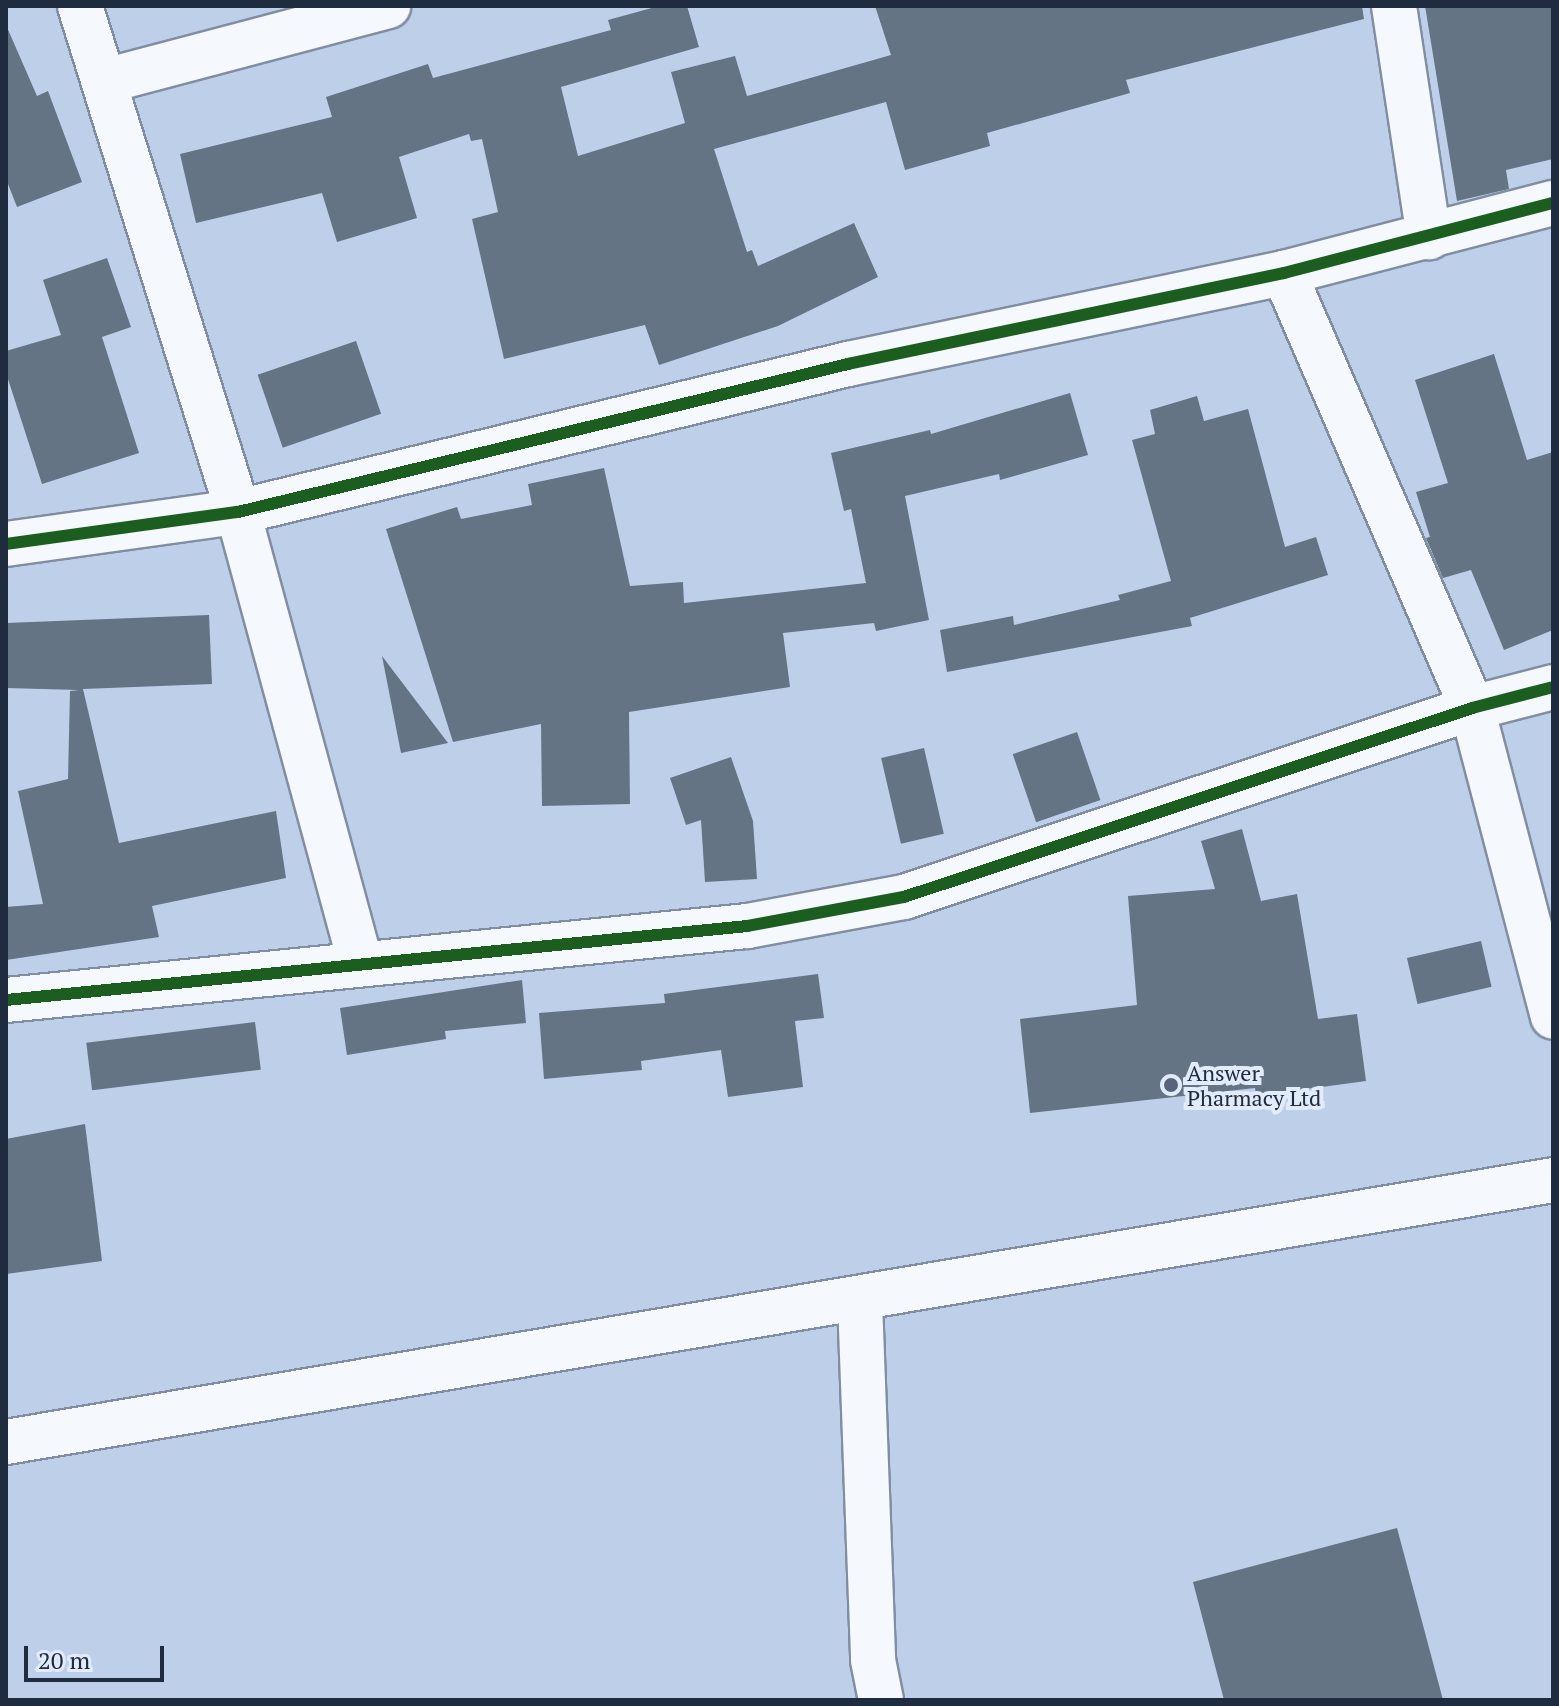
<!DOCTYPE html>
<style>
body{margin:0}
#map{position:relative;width:1559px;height:1706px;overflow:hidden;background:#becfea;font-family:"PT Serif",serif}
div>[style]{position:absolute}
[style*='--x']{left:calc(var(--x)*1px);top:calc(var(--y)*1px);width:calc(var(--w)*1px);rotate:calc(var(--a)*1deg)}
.building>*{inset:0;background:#647485;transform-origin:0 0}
.roads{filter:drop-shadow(2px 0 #818ea2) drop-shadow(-2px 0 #818ea2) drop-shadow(0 2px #818ea2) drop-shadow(0 -2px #818ea2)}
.minor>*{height:44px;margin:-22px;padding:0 22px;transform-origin:22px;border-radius:22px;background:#f5f8fc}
.tertiary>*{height:44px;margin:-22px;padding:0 22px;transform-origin:22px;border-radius:22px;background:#f5f8fc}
.cycleway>*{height:12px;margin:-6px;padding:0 6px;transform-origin:6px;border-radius:6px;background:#1b5e20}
.dots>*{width:22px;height:22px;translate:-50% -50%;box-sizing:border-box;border:4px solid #e1ebfa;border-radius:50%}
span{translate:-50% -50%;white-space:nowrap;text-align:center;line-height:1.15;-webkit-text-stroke:8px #e1ebfa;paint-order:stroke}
.poi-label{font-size:22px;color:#1f2b3e}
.left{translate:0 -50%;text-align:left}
.frame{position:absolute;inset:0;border:8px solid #1f2b3e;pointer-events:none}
.scale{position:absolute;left:24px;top:1646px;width:140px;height:36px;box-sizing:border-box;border:4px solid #1f2b3e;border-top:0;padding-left:10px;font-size:24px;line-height:28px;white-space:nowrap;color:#1f2b3e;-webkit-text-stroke:6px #e1ebfa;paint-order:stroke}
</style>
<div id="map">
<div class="building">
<div style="clip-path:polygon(659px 6px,687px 6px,699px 47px,561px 87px,578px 156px,685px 123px,671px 72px,735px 56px,747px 96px,891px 55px,875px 6px,1362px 6px,1364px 19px,1126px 80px,1130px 93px,987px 133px,990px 146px,905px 170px,886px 102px,714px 149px,747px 252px,752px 250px,758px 266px,854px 223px,878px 277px,778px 326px,659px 365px,645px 325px,504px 359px,472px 219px,498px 212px,482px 139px,471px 141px,469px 134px,399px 157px,417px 218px,337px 242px,322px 193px,196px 223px,180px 154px,332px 117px,326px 97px,428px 64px,433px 78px,611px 30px,608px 20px)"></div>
<div style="clip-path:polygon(1425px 6px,1553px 6px,1553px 159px,1506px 170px,1509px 189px,1457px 201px)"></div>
<div style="clip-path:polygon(6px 25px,37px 96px,48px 91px,82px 182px,17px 207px,6px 179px)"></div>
<div style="clip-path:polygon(107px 258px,131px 327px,102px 337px,139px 453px,42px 484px,6px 373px,6px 351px,61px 335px,43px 280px)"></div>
<div style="left:356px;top:341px;width:77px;height:104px;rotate:71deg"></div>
<div style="clip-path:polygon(1494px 354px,1527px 460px,1553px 452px,1553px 630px,1504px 650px,1471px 570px,1443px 578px,1426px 538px,1430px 537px,1416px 492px,1448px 483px,1415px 380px)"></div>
<div style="clip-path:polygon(1070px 393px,1088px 455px,1000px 480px,999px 474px,905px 496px,929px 620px,876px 631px,874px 623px,783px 633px,790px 687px,629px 712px,630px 804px,542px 806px,541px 724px,453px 742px,386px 529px,457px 507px,461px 519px,532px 505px,528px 484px,604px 468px,630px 586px,683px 582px,684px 603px,866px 583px,851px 509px,844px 511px,831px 453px,930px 430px,931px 434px)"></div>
<div style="clip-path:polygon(1197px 396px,1204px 421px,1248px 409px,1285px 547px,1316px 537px,1328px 575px,1190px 618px,1192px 626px,947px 672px,940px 630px,1013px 616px,1014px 625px,1120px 600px,1118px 595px,1171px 581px,1132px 440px,1155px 434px,1150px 410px)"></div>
<div style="clip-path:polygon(209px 615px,212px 684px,83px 689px,119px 843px,276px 811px,286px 878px,152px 906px,159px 937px,6px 960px,6px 907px,43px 904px,18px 791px,68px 779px,70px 691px,79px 690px,6px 688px,6px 623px)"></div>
<div style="clip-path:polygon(382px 656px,448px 743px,401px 753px)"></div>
<div style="left:1077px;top:732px;width:72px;height:68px;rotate:71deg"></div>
<div style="left:924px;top:748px;width:88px;height:44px;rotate:77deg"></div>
<div style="clip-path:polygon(731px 757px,753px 821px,757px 879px,705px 882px,701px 820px,686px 825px,670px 778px)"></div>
<div style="clip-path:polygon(1242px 829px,1261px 901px,1297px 894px,1318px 1019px,1357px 1014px,1366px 1081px,1256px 1096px,1255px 1088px,1030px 1113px,1020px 1019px,1137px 1005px,1128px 896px,1215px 889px,1201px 841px)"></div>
<div style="left:1481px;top:941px;width:47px;height:76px;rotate:77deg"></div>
<div style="clip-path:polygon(818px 974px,824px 1018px,795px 1021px,803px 1087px,728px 1097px,721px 1050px,641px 1061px,642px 1070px,544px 1079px,539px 1013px,665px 1003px,664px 994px)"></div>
<div style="clip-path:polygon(522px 980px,526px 1023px,445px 1031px,446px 1039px,347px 1055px,340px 1008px)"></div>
<div style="left:255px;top:1022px;width:48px;height:170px;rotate:83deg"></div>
<div style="clip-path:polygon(85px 1124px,102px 1261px,6px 1274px,6px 1139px)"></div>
<div style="clip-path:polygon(1397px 1528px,1443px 1700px,1224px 1700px,1193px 1582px)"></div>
</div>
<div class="roads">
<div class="minor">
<div style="--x:80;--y:6;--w:530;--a:72.66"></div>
<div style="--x:238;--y:512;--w:468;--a:74.8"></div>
<div style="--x:1394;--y:6;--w:234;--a:81.4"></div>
<div style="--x:105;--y:81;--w:293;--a:-14.8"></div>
<div style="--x:1284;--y:273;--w:474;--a:66.6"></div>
<div style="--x:1472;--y:708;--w:319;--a:75.3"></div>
<div style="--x:6;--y:544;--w:234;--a:-7.9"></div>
<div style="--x:238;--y:512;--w:628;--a:-13.64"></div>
<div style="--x:848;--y:364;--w:445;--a:-11.8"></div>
<div style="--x:1284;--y:273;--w:278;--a:-14.6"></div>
<div style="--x:6;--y:1000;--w:745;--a:-5.7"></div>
<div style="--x:747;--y:926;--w:160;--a:-10.5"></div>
<div style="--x:904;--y:897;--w:599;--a:-18.4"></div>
<div style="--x:1472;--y:708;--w:84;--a:-14.5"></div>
<div style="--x:860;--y:1301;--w:359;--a:87.9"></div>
<div style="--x:873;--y:1660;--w:41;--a:78.7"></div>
</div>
<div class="tertiary">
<div style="--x:6;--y:1442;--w:1569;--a:-9.61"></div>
</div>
</div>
<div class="cycleway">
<div style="--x:6;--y:544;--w:234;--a:-7.9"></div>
<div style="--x:238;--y:512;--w:628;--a:-13.64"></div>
<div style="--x:848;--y:364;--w:445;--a:-11.8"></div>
<div style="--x:1284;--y:273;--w:278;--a:-14.6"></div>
<div style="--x:6;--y:1000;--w:745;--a:-5.7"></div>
<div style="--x:747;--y:926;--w:160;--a:-10.5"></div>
<div style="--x:904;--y:897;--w:599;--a:-18.4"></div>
<div style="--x:1472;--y:708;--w:84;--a:-14.5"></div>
</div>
<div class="dots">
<div style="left:1171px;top:1085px;background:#57647a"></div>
</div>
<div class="poi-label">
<span class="left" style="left:1187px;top:1085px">Answer<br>Pharmacy Ltd</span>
</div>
<div class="frame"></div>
<div class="scale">20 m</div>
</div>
